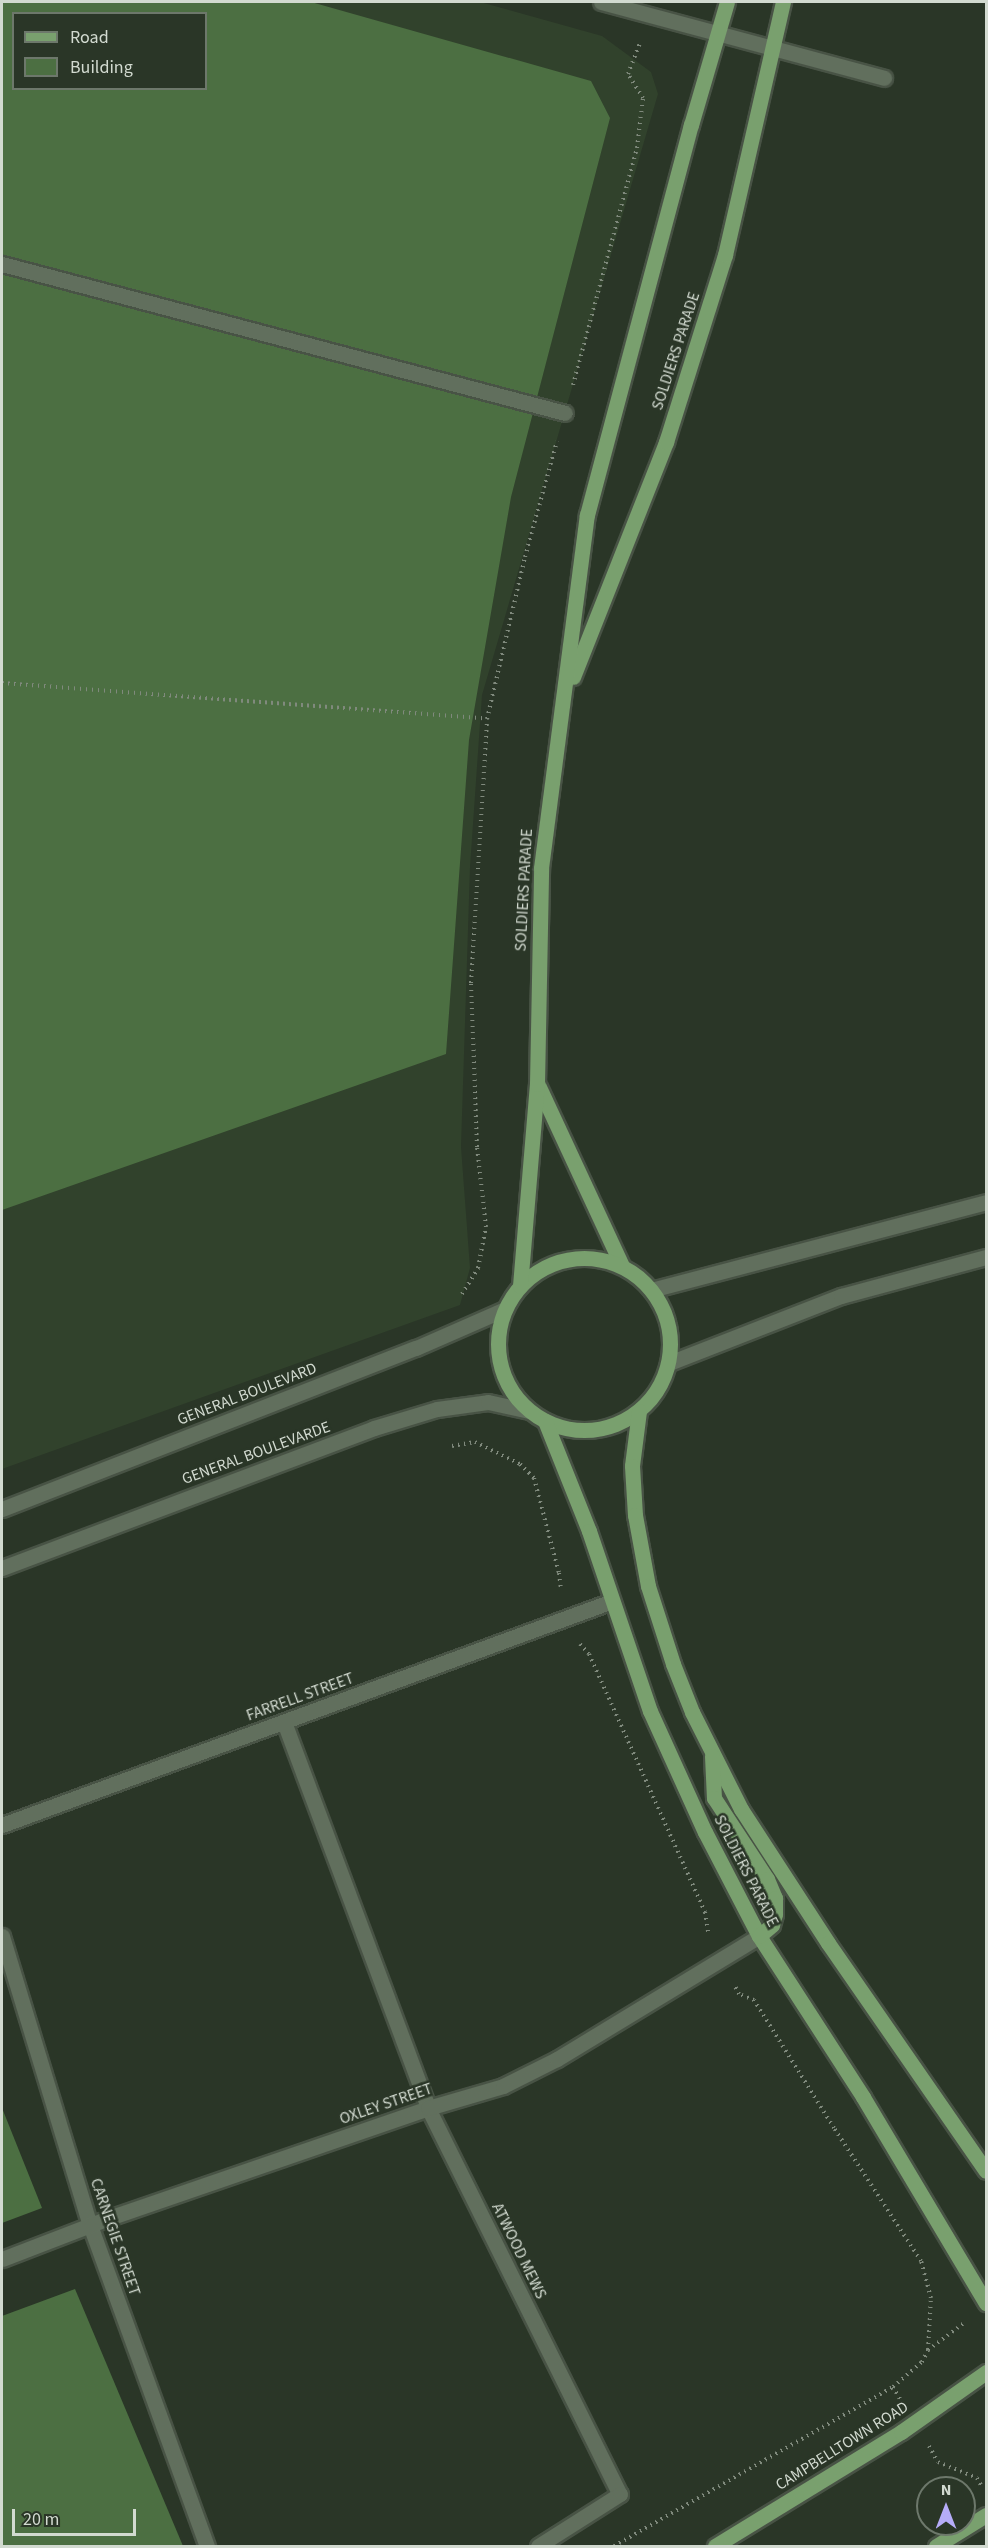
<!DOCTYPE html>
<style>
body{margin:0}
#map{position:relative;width:988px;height:2548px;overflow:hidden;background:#2a3627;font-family:"Source Sans 3",sans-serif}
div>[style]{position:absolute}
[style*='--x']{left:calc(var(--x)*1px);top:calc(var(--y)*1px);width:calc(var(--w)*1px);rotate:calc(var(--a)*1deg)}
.built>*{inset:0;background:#31422c}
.building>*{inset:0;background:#4c6f42}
.path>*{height:4px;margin-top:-2px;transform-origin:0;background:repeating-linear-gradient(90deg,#808a7d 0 1.5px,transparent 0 6px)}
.roads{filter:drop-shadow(2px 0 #485345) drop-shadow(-2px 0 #485345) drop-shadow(0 2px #485345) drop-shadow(0 -2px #485345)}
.minor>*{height:15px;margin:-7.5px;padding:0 7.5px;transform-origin:7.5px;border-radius:7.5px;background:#616f5d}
.major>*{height:15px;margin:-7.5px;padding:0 7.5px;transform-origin:7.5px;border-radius:7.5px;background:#79a06e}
.major>.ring{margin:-7.5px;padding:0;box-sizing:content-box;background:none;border:15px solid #79a06e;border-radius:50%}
span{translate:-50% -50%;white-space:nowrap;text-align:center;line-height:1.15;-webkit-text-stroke:5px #2a3627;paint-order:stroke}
.street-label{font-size:16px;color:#d2dad0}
.frame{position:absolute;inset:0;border:3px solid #d2dad0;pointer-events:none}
.legend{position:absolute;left:12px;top:12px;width:195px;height:78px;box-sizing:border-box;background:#2a3627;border:2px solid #6d786b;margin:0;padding:8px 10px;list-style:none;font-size:18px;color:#d2dad0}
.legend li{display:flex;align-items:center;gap:12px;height:30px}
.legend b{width:30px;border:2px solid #6d786b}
.north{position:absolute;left:916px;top:2476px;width:60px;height:60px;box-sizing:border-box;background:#2a3627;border:2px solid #6d786b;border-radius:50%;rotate:0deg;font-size:16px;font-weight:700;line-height:24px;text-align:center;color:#d2dad0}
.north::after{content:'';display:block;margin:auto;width:21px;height:27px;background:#b5acf8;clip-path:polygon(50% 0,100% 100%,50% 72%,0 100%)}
.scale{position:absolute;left:12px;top:2509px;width:124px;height:27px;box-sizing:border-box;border:3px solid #d2dad0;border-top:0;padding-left:8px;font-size:18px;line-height:21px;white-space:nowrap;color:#d2dad0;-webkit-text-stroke:4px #2a3627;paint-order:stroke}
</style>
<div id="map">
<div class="built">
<div style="clip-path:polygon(evenodd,2px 2px,480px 2px,602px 36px,651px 72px,658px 94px,482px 695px,470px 867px,461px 1147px,470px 1268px,460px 1305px,2px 1469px,2px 2px,14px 14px,206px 14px,206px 88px,14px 88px,14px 14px)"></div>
</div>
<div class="building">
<div style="clip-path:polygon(evenodd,2px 2px,311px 2px,591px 81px,610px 118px,511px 497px,469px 740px,446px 1054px,2px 1210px,2px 2px,14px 14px,206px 14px,206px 88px,14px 88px,14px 14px)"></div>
<div style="clip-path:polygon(2px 2108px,42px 2208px,2px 2223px)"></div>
<div style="clip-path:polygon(75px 2289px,183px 2546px,2px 2546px,2px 2316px)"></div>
</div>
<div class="path">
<div style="--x:573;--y:385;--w:245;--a:-74.9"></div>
<div style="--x:637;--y:148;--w:50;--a:-83.2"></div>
<div style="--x:643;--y:98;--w:28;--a:-122"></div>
<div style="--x:628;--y:74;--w:34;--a:-69"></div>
<div style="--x:2;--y:683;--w:486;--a:4.2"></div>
<div style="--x:462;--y:1294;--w:31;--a:-58"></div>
<div style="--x:478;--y:1268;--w:42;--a:-79"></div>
<div style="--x:486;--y:1227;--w:81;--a:-96.4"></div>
<div style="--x:477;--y:1147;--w:164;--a:-92.1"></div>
<div style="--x:471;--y:983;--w:264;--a:-86.5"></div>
<div style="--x:487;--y:719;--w:166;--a:-76.8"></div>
<div style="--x:525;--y:557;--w:120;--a:-74.6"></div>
<div style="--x:452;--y:1446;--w:23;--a:-10"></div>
<div style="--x:475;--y:1442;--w:50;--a:26.1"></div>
<div style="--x:520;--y:1464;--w:20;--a:45"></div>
<div style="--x:534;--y:1478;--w:98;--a:75.3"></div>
<div style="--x:559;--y:1573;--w:17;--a:83"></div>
<div style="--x:580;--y:1644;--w:13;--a:48"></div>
<div style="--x:589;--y:1654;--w:283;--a:65.8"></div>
<div style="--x:705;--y:1912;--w:20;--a:81"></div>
<div style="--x:928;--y:2350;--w:45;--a:-36.9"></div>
<div style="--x:893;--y:2387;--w:14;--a:60"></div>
<div style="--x:929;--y:2446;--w:18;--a:61"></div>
<div style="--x:938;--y:2462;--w:42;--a:22.3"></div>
<div style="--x:977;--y:2478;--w:10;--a:61"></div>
<div style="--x:614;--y:2546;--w:321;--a:-29.7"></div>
<div style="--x:893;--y:2387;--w:38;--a:-41"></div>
<div style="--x:922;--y:2362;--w:13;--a:-63"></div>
<div style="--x:928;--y:2350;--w:52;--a:-86.7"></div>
<div style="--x:931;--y:2298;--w:38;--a:-105"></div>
<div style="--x:921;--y:2261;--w:159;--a:-123.2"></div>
<div style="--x:834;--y:2128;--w:151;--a:-122"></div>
<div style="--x:754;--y:2000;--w:16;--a:-158"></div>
<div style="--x:739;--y:1994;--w:11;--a:-117"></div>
</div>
<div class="roads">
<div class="minor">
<div style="--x:601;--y:2;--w:293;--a:15"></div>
<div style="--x:2;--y:264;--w:582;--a:14.82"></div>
<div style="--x:651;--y:1290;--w:346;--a:-14.7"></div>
<div style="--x:669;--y:1363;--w:185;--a:-21.3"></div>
<div style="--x:841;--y:1296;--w:150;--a:-15.1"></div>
<div style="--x:2;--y:1509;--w:444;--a:-21.3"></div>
<div style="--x:416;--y:1348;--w:97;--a:-23.7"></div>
<div style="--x:2;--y:1568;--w:397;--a:-20.6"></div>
<div style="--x:374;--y:1428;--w:66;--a:-16.8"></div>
<div style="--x:437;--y:1409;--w:51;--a:-7.8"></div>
<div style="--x:488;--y:1402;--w:42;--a:12.4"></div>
<div style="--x:284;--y:1722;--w:412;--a:69.5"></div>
<div style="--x:428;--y:2108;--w:431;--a:63.6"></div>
<div style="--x:620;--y:2494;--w:97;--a:147.6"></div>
<div style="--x:2;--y:1825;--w:650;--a:-20.16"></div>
<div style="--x:2;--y:1936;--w:302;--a:73.1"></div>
<div style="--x:90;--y:2225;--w:342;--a:70"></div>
<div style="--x:2;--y:2259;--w:115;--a:-21"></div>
<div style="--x:109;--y:2218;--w:337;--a:-19"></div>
<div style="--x:428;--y:2108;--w:78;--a:-16.3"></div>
<div style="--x:503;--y:2086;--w:60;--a:-26.6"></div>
<div style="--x:557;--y:2059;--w:237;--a:-31.3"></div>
</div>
<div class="major">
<div style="--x:573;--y:677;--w:253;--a:-68.4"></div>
<div style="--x:666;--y:442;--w:196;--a:-72.5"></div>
<div style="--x:725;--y:255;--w:260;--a:-77.1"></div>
<div style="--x:539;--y:1087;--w:197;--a:65.1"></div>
<div class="ring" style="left:498px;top:1258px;width:157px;height:157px"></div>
<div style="--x:520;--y:1286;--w:203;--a:-85.2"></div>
<div style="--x:537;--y:1084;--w:216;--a:-88.9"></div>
<div style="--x:541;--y:868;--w:356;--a:-82.6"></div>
<div style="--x:587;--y:515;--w:404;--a:-75.1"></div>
<div style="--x:691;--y:125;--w:128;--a:-73.7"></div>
<div style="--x:639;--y:1411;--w:55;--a:97.3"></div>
<div style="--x:632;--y:1466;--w:49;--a:86.5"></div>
<div style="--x:635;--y:1515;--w:72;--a:79.6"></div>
<div style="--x:648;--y:1586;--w:82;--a:72.2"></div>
<div style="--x:673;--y:1664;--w:52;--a:68.4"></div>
<div style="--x:692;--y:1712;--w:109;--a:63.2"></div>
<div style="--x:741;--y:1809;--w:160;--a:57"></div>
<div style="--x:828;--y:1943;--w:277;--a:55.3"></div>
<div style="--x:545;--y:1421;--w:118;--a:68.2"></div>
<div style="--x:589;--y:1531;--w:190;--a:71.3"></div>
<div style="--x:650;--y:1711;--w:133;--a:65.6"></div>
<div style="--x:705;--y:1832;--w:117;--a:62.6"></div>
<div style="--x:759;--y:1936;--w:192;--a:57.1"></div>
<div style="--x:863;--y:2097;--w:240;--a:59.2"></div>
<div style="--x:712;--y:1756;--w:42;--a:87.3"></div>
<div style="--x:714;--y:1798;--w:97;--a:56.8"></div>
<div style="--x:767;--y:1879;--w:21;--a:67"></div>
<div style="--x:775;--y:1898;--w:16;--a:90"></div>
<div style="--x:775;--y:1914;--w:11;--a:105"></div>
<div style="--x:772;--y:1925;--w:17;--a:140"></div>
<div style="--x:715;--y:2546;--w:218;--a:-31.5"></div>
<div style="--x:901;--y:2432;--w:104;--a:-35.2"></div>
<div style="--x:936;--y:2546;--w:59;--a:-31.8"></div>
</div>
</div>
<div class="street-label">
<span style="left:676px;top:351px;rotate:-72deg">SOLDIERS PARADE</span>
<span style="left:524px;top:890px;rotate:-87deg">SOLDIERS PARADE</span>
<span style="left:247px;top:1394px;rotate:-21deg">GENERAL BOULEVARD</span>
<span style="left:256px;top:1453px;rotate:-20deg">GENERAL BOULEVARDE</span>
<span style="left:300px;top:1697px;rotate:-20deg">FARRELL STREET</span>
<span style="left:746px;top:1871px;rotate:63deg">SOLDIERS PARADE</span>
<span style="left:386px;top:2104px;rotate:-19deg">OXLEY STREET</span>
<span style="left:115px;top:2237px;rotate:71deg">CARNEGIE STREET</span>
<span style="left:519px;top:2251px;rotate:64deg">ATWOOD MEWS</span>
<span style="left:842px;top:2446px;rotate:-32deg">CAMPBELLTOWN ROAD</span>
</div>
<div class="frame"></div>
<ul class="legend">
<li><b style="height:8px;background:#79a06e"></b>Road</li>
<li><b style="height:16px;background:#4c6f42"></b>Building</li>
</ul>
<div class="north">N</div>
<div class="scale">20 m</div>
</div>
